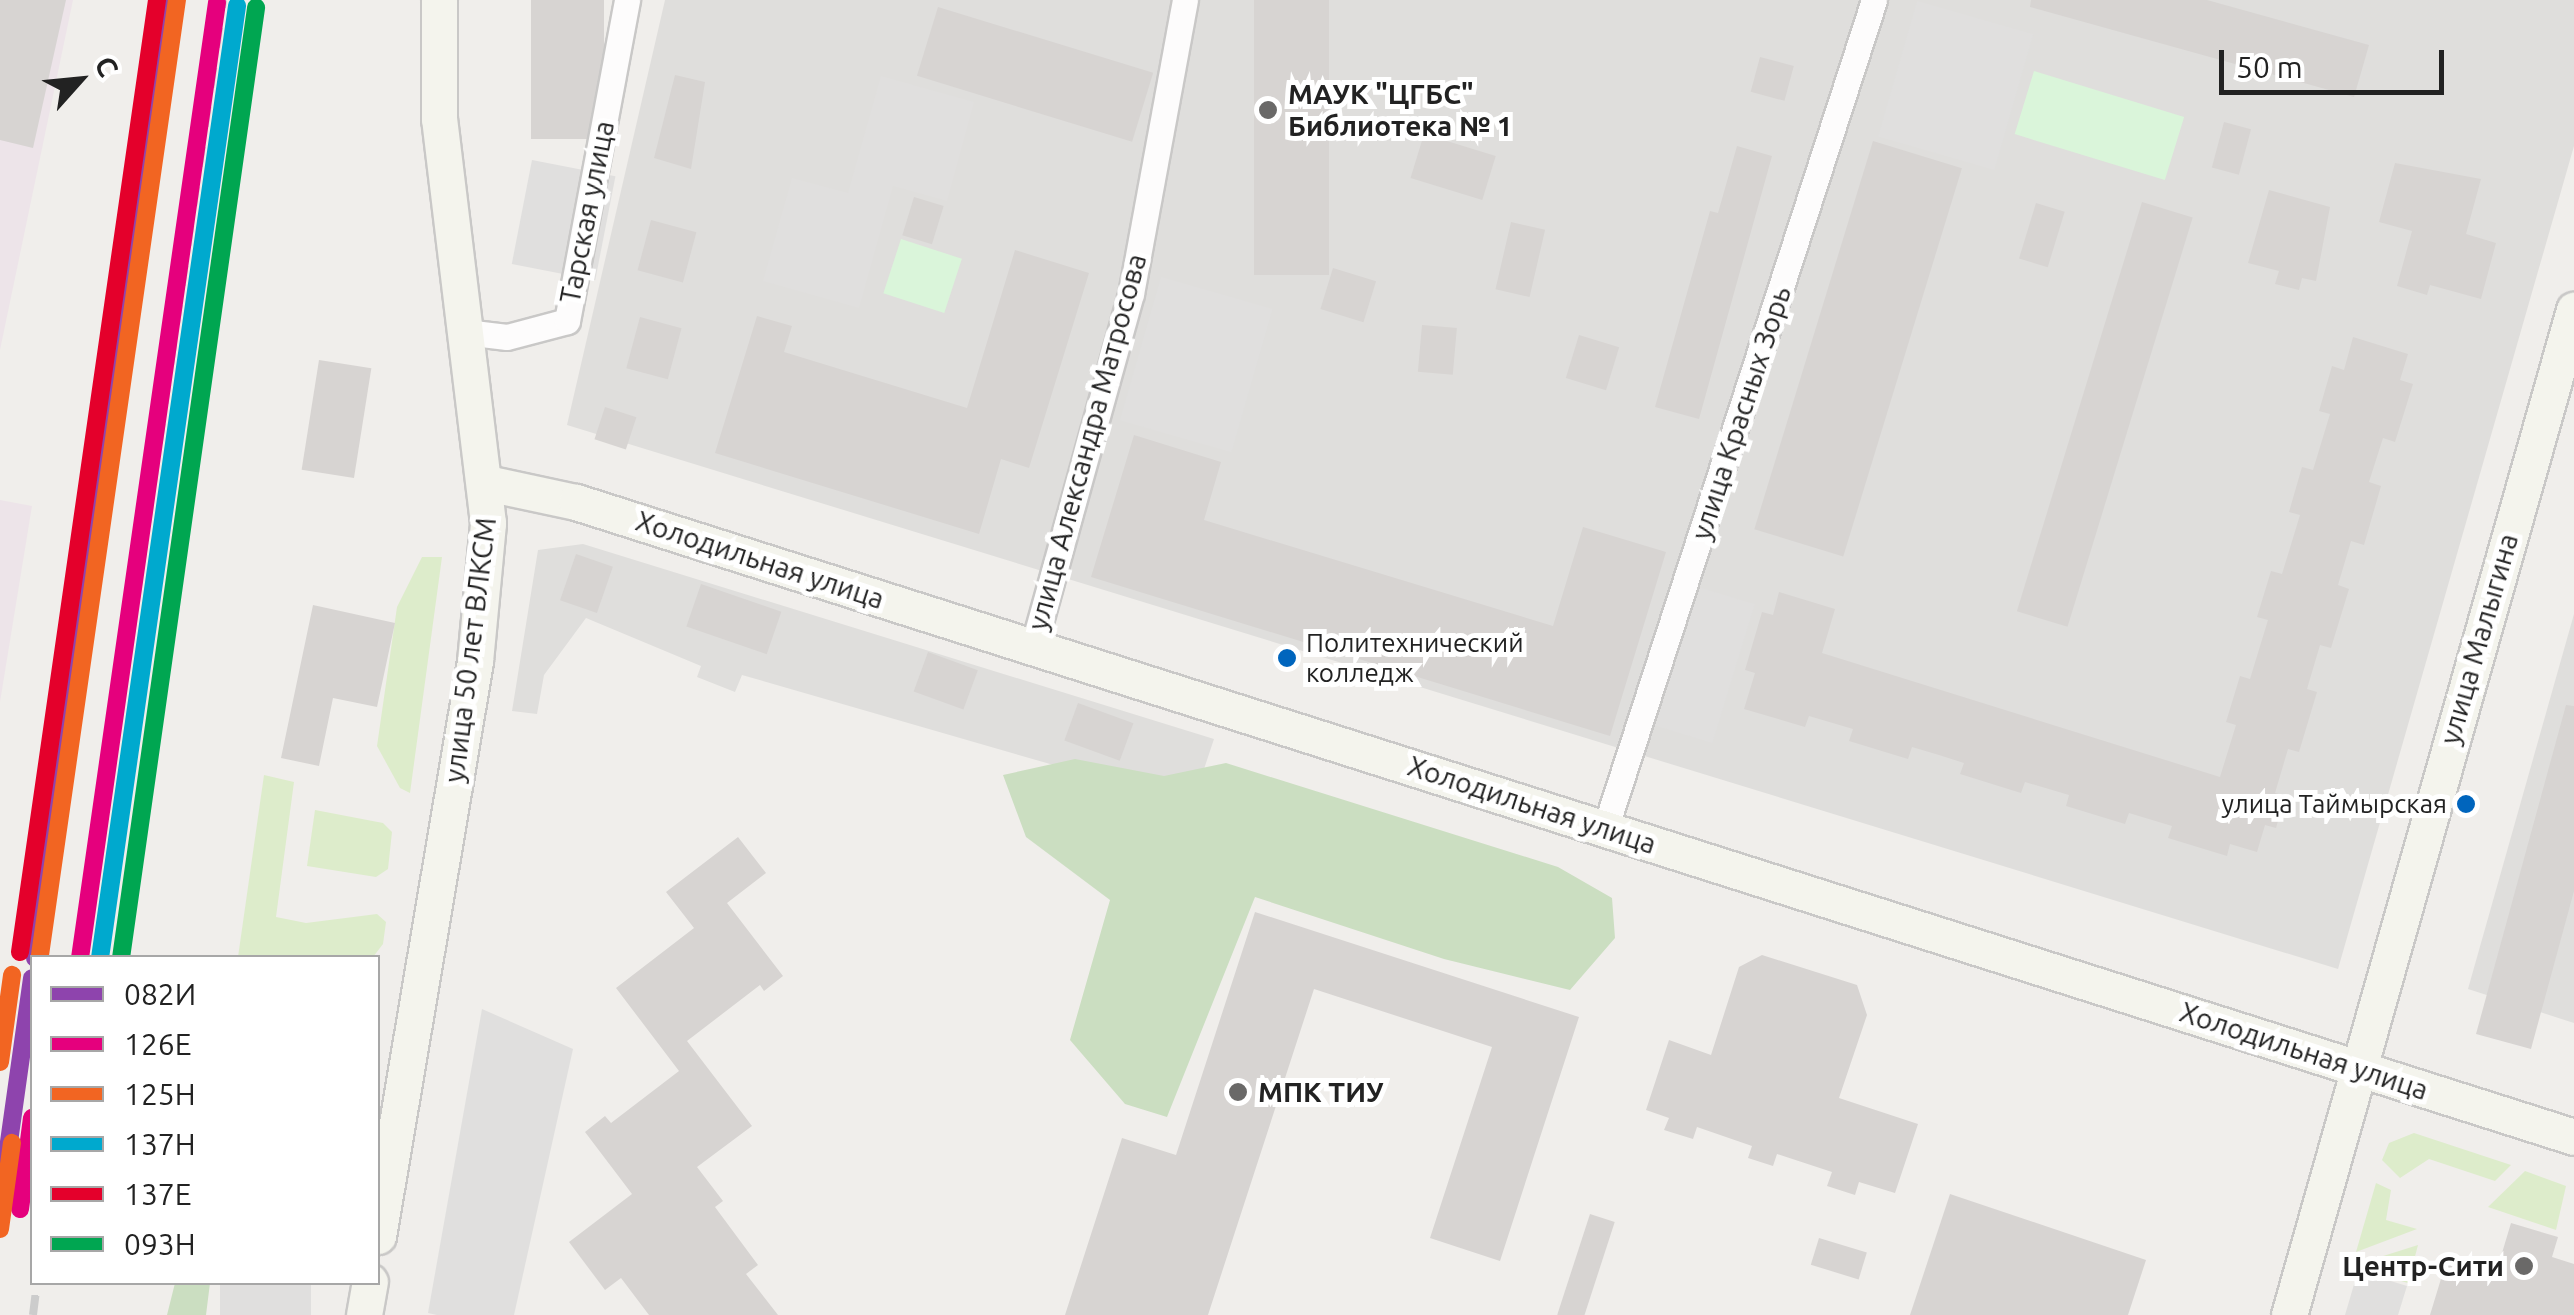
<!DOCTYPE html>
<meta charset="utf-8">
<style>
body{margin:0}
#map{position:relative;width:2574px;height:1315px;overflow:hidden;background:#f0eeeb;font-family:Ubuntu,sans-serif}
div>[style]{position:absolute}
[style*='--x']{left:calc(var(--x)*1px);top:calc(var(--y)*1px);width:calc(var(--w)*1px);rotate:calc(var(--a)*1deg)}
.residential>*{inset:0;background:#dfdedc}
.industrial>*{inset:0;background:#ede4e9}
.grass>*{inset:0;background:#ddeccb}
.forest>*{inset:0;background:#cbdec1}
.park>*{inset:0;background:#daf5da;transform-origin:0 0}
.parking>*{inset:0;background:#e0dfde;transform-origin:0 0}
.building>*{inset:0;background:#d7d4d2;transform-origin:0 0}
.roads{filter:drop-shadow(2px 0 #c9c8c7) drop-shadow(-2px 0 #c9c8c7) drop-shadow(0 2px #c9c8c7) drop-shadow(0 -2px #c9c8c7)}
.street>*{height:25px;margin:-12.5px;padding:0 12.5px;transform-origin:12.5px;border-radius:12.5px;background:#fdfcfc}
.secondary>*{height:35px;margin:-17.5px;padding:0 17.5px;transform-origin:17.5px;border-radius:17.5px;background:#f4f4ed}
.rail>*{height:8px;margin-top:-4px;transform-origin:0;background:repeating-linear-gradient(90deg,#ccc 0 20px,transparent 0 40px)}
.rail-1>*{height:18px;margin:-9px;padding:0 9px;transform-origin:9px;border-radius:9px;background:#8e44ad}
.rail-2>*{height:18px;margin:-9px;padding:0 9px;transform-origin:9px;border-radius:9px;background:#e5007d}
.rail-3>*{height:18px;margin:-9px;padding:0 9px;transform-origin:9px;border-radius:9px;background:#f26522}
.rail-4>*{height:18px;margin:-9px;padding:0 9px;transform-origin:9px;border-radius:9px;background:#00a9ce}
.rail-5>*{height:18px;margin:-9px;padding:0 9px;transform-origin:9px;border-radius:9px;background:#e4002b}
.rail-6>*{height:18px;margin:-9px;padding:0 9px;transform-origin:9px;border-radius:9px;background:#00a651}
.dots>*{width:28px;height:28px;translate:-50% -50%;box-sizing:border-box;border:5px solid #fff;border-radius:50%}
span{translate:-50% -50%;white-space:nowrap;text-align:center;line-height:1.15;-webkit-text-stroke:10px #fff;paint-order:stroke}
.bus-label{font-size:26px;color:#222}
.left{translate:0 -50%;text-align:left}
.right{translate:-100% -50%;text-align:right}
.poi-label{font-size:28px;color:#222;font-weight:700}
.street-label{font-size:28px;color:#222}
.legend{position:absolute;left:30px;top:955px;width:350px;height:330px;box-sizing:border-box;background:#fff;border:2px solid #a7a7a7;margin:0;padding:12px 18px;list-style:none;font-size:30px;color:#222}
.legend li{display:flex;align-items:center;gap:20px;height:50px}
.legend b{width:50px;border:2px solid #a7a7a7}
.north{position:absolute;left:30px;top:30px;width:100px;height:100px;-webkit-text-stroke:8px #fff;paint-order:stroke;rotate:63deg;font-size:28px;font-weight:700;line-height:40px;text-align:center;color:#222}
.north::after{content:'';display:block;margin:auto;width:35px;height:45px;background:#222;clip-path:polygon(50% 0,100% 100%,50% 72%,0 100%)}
.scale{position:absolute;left:2219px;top:50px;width:225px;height:45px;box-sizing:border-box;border:5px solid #222;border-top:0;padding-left:12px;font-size:30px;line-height:35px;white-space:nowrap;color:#222;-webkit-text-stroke:8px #fff;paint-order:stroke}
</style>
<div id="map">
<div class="residential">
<div style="clip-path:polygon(665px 0,2574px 0,2574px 146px,2338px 969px,567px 425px)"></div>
<div style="clip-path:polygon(583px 544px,1214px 739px,1192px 805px,742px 675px,735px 692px,697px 677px,701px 666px,586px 618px,544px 675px,537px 714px,512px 711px,538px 550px)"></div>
<div style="clip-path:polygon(2574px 614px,2574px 1023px,2468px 989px)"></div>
</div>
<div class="industrial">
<div style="clip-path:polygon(0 0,73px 0,0 350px)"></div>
<div style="clip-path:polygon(0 500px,32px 506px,0 702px)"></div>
</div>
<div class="grass">
<div style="clip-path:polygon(422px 557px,442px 557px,410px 793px,400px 788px,377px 746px,397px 607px)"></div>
<div style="clip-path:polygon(264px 775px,294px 782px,276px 917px,306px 923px,377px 914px,386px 922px,383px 944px,373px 957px,238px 957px)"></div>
<div style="clip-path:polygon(315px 810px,383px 823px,392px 832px,388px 869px,376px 877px,307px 866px)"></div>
<div style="clip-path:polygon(2414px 1133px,2511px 1165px,2495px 1181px,2429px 1159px,2400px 1178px,2382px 1160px,2389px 1143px)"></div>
<div style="clip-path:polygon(2525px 1171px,2566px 1186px,2556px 1230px,2488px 1207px)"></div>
<div style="clip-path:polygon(2376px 1183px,2391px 1190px,2386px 1220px,2417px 1229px,2356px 1252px)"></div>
<div style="clip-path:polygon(2418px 1245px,2408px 1283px,2356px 1268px,2358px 1264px)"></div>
</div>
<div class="forest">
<div style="clip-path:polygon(1075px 759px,1164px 776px,1226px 763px,1558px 867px,1612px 898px,1615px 938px,1570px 990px,1444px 959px,1255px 897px,1167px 1117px,1125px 1104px,1070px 1040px,1110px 900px,1026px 837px,1003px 775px)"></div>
<div style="clip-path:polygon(175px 1283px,210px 1283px,206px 1315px,167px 1315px)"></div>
</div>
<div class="park">
<div style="left:2034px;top:71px;width:157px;height:66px;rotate:17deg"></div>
<div style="left:901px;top:239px;width:64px;height:57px;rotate:18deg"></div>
</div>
<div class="parking">
<div style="left:1917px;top:1px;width:121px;height:141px;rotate:16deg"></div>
<div style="clip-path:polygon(881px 76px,974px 102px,947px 201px,893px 186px,859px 308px,763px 281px,792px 178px,848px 193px)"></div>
<div style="left:532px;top:160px;width:85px;height:106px;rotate:11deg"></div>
<div style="left:1161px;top:277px;width:116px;height:149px;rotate:16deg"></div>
<div style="left:1685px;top:583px;width:73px;height:145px;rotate:17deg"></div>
<div style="clip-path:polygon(482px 1009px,573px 1049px,514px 1315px,437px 1315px,428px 1313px)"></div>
<div style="clip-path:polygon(2358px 1271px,2407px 1286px,2398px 1315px,2345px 1315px)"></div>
<div style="left:220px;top:1283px;width:91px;height:32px"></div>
</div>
<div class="building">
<div style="clip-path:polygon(0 0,66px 0,33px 148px,0 140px)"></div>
<div style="left:531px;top:0;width:73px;height:139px"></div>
<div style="left:1254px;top:0;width:75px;height:275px"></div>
<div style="clip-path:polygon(2031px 0,2207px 0,2369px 45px,2354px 97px,2030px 7px)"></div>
<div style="left:938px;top:7px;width:225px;height:72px;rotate:17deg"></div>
<div style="left:1760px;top:57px;width:35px;height:36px;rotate:15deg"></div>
<div style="clip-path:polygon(675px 75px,705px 82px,691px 169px,654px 158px)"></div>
<div style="left:2224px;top:122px;width:28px;height:47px;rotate:15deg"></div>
<div style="left:1424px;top:134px;width:75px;height:46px;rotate:17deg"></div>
<div style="left:1873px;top:141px;width:93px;height:406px;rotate:17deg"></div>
<div style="clip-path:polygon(1737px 146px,1772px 156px,1699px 419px,1655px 407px,1710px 211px,1718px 213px)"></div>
<div style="clip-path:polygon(2395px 163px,2481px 179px,2466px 234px,2496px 243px,2481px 299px,2430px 285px,2427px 295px,2397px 286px,2412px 231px,2379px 222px)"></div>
<div style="clip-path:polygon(2269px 190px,2330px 207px,2316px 281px,2302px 278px,2299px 290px,2275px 284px,2279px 271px,2248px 263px)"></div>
<div style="left:914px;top:197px;width:31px;height:40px;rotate:17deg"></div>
<div style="left:2142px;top:202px;width:53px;height:428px;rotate:17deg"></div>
<div style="left:2036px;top:203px;width:30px;height:58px;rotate:17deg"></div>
<div style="left:651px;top:220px;width:47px;height:52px;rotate:15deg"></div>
<div style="left:1511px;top:222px;width:35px;height:69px;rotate:13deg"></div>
<div style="clip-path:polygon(1015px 250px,1089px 273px,1029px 468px,1001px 459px,979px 534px,715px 453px,757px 316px,792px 326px,784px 352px,967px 408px)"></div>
<div style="left:1333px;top:268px;width:45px;height:43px;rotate:17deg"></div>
<div style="left:640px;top:317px;width:43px;height:53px;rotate:15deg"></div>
<div style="left:1422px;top:325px;width:35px;height:47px;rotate:5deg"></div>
<div style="left:1579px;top:335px;width:42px;height:45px;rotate:17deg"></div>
<div style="clip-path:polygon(2353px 337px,2408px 354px,2400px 380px,2413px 384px,2395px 442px,2383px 438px,2369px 482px,2381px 486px,2364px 545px,2351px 541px,2338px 585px,2349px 589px,2331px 648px,2320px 645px,2307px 689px,2317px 692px,2299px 752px,2288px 749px,2275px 793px,2285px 796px,2276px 828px,2265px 825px,2257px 852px,2230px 844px,2227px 856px,2168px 838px,2172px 826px,2129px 813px,2125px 824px,2066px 806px,2069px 795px,2025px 782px,2021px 793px,1960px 774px,1964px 763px,1939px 755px,1912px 747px,1908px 759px,1849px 741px,1853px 729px,1809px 716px,1805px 727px,1744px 709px,1755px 673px,1745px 670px,1762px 612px,1773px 615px,1779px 592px,1835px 609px,1822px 653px,2220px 777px,2236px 725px,2226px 722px,2240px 676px,2250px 679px,2268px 620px,2257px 617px,2271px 571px,2282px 574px,2300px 515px,2289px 512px,2302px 467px,2313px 470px,2330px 414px,2319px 411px,2332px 366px,2344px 370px)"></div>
<div style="left:319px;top:360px;width:53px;height:111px;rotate:9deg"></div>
<div style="left:605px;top:407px;width:33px;height:34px;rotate:18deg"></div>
<div style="clip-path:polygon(1134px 435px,1221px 462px,1204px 520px,1553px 626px,1583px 527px,1666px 552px,1610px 736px,1091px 577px)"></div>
<div style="left:576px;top:554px;width:39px;height:49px;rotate:19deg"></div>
<div style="left:701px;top:584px;width:85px;height:45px;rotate:19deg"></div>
<div style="clip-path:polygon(313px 605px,395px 623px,377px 707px,333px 698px,319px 766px,281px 758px)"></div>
<div style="left:928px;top:652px;width:53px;height:42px;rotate:20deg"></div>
<div style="left:1078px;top:703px;width:59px;height:40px;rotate:20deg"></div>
<div style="clip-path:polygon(2566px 705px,2574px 706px,2574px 891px,2531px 1049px,2476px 1034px)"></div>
<div style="clip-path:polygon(738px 837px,766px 873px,727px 903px,783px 976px,764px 991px,760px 985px,687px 1041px,752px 1126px,697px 1167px,723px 1201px,715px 1207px,758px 1265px,746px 1274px,778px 1315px,649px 1315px,621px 1278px,605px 1290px,569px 1242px,632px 1194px,585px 1132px,605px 1116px,611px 1123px,679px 1071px,616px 988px,694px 928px,666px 892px)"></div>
<div style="clip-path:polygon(1255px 912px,1579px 1017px,1500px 1261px,1430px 1238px,1492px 1047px,1314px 989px,1208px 1315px,1065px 1315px,1122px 1138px,1176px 1155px)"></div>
<div style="clip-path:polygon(1762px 955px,1857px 985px,1867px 1015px,1839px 1098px,1918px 1124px,1895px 1193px,1859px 1182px,1855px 1195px,1827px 1186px,1832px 1172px,1777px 1154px,1773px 1166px,1748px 1158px,1752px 1146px,1697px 1127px,1693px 1139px,1664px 1130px,1669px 1118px,1646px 1110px,1669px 1040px,1711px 1055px,1739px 967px)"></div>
<div style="clip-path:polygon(1950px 1194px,2146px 1260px,2128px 1315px,1910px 1315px)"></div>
<div style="left:1590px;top:1214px;width:26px;height:106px;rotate:18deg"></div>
<div style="clip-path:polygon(2511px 1223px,2558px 1237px,2552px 1257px,2574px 1264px,2574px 1315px,2430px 1315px,2447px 1259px,2496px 1273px)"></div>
<div style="left:1819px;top:1238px;width:50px;height:28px;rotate:17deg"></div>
</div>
<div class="roads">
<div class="street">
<div style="--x:465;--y:332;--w:42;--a:6.8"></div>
<div style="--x:507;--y:337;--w:62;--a:-14.9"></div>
<div style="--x:567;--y:321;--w:327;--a:-79.4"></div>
<div style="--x:1033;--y:647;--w:366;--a:-74.5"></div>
<div style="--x:1131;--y:294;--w:299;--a:-79.6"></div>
<div style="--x:1606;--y:826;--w:868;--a:-72.02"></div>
</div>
<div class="secondary">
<div style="--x:487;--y:483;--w:91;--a:12.1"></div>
<div style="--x:576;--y:502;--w:2096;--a:17.63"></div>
<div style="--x:378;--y:1236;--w:583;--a:-80.42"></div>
<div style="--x:475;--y:661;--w:139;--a:-84.6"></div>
<div style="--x:488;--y:523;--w:407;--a:-96.9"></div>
<div style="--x:439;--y:119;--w:119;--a:-90"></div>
<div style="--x:364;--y:1315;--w:34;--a:-80"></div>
<div style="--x:2289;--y:1315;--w:1045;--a:-74.17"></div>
</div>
</div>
<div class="rail">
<div style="--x:84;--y:958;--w:968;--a:-81.74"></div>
<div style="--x:33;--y:1315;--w:33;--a:-83"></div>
</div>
<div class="rail-1">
<div style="--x:35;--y:958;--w:968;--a:-81.86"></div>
<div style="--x:0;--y:1206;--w:230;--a:-82"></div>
</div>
<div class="rail-2">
<div style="--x:80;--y:958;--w:965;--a:-81.84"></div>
<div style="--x:20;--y:1209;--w:92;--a:-82.5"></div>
</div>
<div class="rail-3">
<div style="--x:40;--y:955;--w:965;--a:-81.84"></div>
<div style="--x:0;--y:1062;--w:88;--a:-82.1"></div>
<div style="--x:0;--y:1229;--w:87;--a:-82.1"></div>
</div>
<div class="rail-4">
<div style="--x:100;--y:958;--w:962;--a:-81.81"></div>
</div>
<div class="rail-5">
<div style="--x:20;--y:952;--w:962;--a:-81.81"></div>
</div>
<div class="rail-6">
<div style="--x:121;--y:958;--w:960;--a:-81.91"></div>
</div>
<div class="dots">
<div style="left:1268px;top:110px;background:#6a6968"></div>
<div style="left:1287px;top:658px;background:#0065bd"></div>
<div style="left:2466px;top:804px;background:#0065bd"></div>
<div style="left:1238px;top:1092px;background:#6a6968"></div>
<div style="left:2524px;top:1266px;background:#6a6968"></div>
</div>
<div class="bus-label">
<span class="left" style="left:1306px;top:658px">Политехнический<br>колледж</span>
<span class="right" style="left:2447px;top:804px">улица Таймырская</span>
</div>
<div class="poi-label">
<span class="left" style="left:1288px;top:110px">МАУК "ЦГБС"<br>Библиотека № 1</span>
<span class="left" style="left:1258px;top:1092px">МПК ТИУ</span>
<span class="right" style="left:2504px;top:1266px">Центр-Сити</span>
</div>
<div class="street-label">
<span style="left:587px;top:212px;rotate:-79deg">Тарская улица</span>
<span style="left:1741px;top:413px;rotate:-72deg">улица Красных Зорь</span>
<span style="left:1087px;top:442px;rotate:-75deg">улица Александра Матросова</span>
<span style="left:760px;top:560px;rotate:18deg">Холодильная улица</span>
<span style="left:2479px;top:639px;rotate:-74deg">улица Малыгина</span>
<span style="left:470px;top:650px;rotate:-83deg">улица 50 лет ВЛКСМ</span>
<span style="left:1532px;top:805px;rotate:18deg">Холодильная улица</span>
<span style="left:2304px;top:1051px;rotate:18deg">Холодильная улица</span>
</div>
<ul class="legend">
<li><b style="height:12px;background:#8e44ad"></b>082И</li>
<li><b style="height:12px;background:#e5007d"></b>126Е</li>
<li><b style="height:12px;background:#f26522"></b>125Н</li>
<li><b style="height:12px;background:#00a9ce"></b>137Н</li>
<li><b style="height:12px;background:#e4002b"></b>137Е</li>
<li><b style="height:12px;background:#00a651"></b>093Н</li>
</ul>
<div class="north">С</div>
<div class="scale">50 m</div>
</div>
